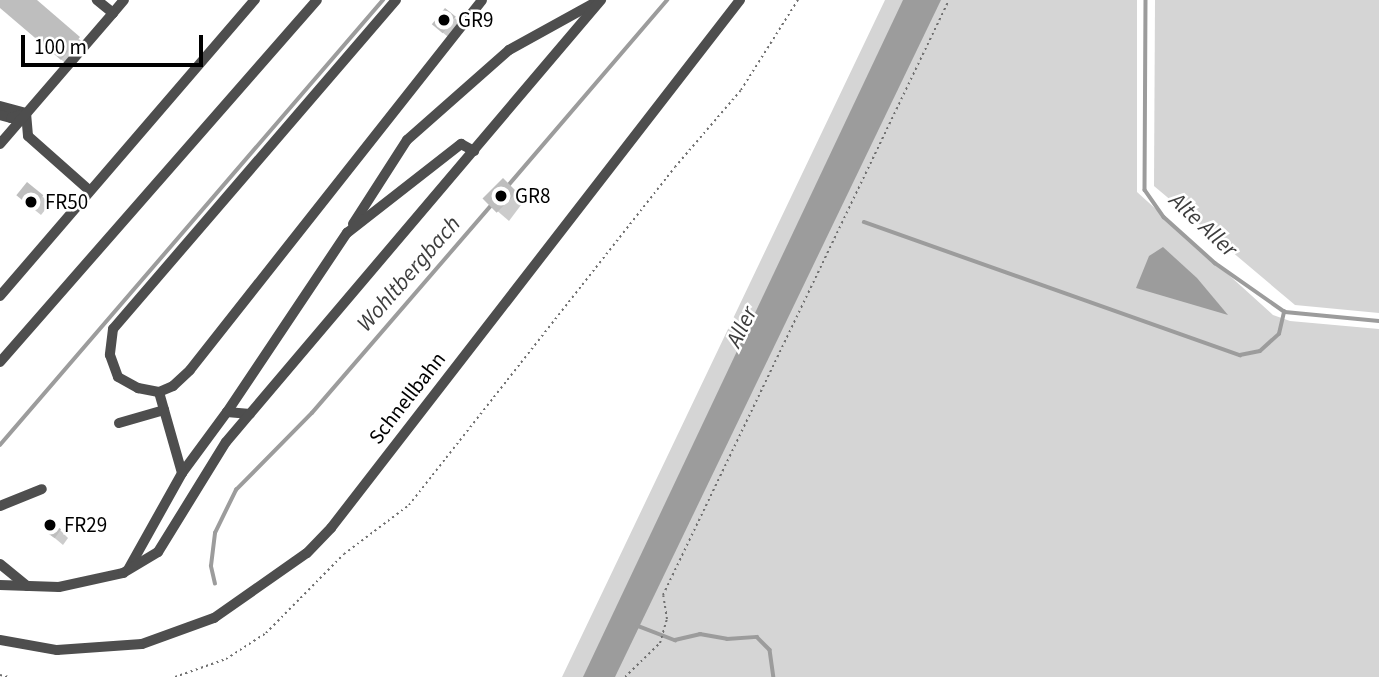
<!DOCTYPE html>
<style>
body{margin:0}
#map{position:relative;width:1379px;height:677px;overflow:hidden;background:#fff;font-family:"Source Sans 3",sans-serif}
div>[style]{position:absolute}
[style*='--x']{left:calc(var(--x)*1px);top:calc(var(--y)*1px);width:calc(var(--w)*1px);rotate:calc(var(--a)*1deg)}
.green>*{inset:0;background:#d5d5d5}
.water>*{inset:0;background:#9c9c9c}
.shadow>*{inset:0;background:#0003}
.stream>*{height:3.5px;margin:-1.75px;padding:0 1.75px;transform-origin:1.75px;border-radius:1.75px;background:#9c9c9c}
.building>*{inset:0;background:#bebebe;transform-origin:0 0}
.path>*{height:2px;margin-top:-1px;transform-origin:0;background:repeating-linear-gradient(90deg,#707070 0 2px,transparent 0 5.5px)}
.minor>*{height:10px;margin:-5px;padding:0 5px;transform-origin:5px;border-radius:5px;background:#4e4e4e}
.dots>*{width:19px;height:19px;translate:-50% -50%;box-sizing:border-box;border:4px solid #fff;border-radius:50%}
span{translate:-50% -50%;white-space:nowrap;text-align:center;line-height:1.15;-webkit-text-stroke:5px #fff;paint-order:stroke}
.poi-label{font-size:21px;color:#000}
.left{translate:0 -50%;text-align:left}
.street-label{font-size:21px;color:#000}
.water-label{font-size:23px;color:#3d3d3d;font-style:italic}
.scale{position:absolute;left:21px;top:35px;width:182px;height:32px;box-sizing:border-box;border:4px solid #000;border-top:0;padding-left:9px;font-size:21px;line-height:24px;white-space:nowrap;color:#000;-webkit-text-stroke:5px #fff;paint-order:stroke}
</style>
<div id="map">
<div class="green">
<div style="clip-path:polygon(885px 0,1137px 0,1137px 192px,1273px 315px,1290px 321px,1379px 329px,1379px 677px,562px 677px)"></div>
<div style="clip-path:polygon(1155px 0,1379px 0,1379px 313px,1295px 305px,1154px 186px)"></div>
</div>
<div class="water">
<div style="clip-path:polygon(903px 0,941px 0,615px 677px,583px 677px)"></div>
<div style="clip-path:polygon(1163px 247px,1197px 278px,1228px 315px,1136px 288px,1149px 256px)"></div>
</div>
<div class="shadow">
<div style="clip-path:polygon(0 0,34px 0,87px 46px,70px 67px,0 7px)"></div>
<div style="clip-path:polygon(455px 18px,463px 26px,452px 40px,442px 32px)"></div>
<div style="clip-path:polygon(503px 181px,524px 201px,509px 221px,495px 209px)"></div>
<div style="clip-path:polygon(42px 196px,50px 204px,41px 215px,26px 203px)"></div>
<div style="clip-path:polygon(44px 529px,60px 530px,68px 538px,63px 545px)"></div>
</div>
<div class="stream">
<div style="--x:1146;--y:0;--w:190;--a:90.3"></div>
<div style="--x:1145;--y:190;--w:33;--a:55"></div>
<div style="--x:1164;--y:217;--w:69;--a:42"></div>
<div style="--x:1215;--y:263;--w:85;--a:35"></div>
<div style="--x:1285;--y:312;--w:94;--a:5.5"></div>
<div style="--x:507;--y:187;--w:246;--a:-49.4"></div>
<div style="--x:864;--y:222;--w:399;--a:19.5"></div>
<div style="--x:1240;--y:355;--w:20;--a:-11"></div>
<div style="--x:1260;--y:351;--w:25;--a:-42"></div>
<div style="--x:1279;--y:334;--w:23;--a:-77"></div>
<div style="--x:0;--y:445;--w:587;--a:-49.28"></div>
<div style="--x:215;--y:584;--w:18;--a:-103"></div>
<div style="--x:211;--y:566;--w:33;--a:-83"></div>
<div style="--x:215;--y:533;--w:48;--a:-64"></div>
<div style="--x:236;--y:490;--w:108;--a:-45.4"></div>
<div style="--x:312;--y:413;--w:277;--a:-49.2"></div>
<div style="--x:638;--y:626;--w:40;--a:21"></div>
<div style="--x:675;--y:640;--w:26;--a:-13"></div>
<div style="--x:700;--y:634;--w:27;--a:10"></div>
<div style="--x:727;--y:639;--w:30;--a:-4"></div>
<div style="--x:757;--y:637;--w:18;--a:45"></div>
<div style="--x:770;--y:650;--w:27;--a:82"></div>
</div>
<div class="building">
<div style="clip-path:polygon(0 0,37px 0,80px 37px,61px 60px,0 8px)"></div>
<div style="left:445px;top:8px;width:14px;height:21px;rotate:39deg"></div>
<div style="left:503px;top:178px;width:20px;height:29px;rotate:45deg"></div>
<div style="left:27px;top:182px;width:21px;height:17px;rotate:39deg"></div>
<div style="left:48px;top:520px;width:16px;height:11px;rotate:35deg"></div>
</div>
<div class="path">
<div style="--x:0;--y:675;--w:9;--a:13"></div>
<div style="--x:175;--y:677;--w:54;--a:-19.4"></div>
<div style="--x:226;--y:659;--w:48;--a:-33"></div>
<div style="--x:266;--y:633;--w:111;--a:-45.4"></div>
<div style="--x:344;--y:554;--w:81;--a:-37"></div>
<div style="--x:409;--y:505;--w:430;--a:-51.8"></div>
<div style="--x:675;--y:167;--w:101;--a:-49.4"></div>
<div style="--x:741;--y:90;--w:107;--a:-57.7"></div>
<div style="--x:625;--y:677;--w:49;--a:-44.2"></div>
<div style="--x:660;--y:643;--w:25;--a:-74"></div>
<div style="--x:667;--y:619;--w:24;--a:-99"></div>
<div style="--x:663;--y:595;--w:660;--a:-64.33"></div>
</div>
<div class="minor">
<div style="--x:396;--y:0;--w:434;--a:130.7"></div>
<div style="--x:113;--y:329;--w:26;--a:97"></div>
<div style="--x:110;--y:355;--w:23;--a:70"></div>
<div style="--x:118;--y:377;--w:23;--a:29"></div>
<div style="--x:138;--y:388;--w:21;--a:11"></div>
<div style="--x:159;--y:392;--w:15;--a:-23"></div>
<div style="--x:173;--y:386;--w:23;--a:-43"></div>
<div style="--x:190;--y:370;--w:471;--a:-51.7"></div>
<div style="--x:113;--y:13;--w:17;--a:-50"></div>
<div style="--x:0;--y:106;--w:27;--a:15"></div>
<div style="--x:26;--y:113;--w:23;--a:85"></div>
<div style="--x:28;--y:136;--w:81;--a:41.5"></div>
<div style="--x:0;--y:115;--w:11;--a:15"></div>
<div style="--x:11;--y:118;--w:16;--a:-18"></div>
<div style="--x:0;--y:144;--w:173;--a:-49.2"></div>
<div style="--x:113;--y:13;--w:21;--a:-141"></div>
<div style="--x:353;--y:224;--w:100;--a:-57.3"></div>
<div style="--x:407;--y:140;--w:136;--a:-41.4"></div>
<div style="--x:509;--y:50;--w:97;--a:-28.9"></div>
<div style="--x:0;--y:296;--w:391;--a:-49.3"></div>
<div style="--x:0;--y:362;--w:481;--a:-48.8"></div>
<div style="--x:227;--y:412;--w:216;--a:-56.2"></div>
<div style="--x:347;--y:233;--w:145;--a:-38"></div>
<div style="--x:461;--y:144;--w:15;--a:28"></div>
<div style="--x:119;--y:423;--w:47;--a:-16.1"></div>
<div style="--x:182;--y:473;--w:76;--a:-53.6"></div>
<div style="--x:227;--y:412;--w:23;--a:5"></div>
<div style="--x:0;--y:506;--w:45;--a:-22"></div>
<div style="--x:0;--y:564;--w:35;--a:39"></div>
<div style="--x:129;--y:568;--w:109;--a:-60.8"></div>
<div style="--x:182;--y:473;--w:84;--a:-105.9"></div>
<div style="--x:0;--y:585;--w:59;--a:1.9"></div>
<div style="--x:59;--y:587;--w:66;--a:-12.3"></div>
<div style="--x:123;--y:573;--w:41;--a:-31"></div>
<div style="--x:158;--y:552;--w:129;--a:-58.3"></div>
<div style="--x:226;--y:442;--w:580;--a:-49.69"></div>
<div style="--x:0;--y:640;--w:58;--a:10"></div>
<div style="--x:57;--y:650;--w:85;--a:-4"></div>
<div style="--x:142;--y:644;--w:77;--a:-19.9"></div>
<div style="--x:214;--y:618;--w:113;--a:-35"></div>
<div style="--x:307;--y:553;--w:35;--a:-46"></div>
<div style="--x:331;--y:528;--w:668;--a:-52.24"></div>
</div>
<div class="dots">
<div style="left:444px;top:20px;background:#000"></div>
<div style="left:501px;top:196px;background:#000"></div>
<div style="left:31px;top:202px;background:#000"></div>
<div style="left:50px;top:525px;background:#000"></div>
</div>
<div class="poi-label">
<span class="left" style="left:458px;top:20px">GR9</span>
<span class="left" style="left:515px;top:196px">GR8</span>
<span class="left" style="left:45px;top:202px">FR50</span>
<span class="left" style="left:64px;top:525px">FR29</span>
</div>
<div class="street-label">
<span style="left:407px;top:398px;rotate:-52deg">Schnellbahn</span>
</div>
<div class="water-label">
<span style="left:1203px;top:225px;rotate:43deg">Alte Aller</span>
<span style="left:409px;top:274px;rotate:-49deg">Wohltbergbach</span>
<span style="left:742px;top:327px;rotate:-64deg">Aller</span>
</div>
<div class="scale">100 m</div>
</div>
